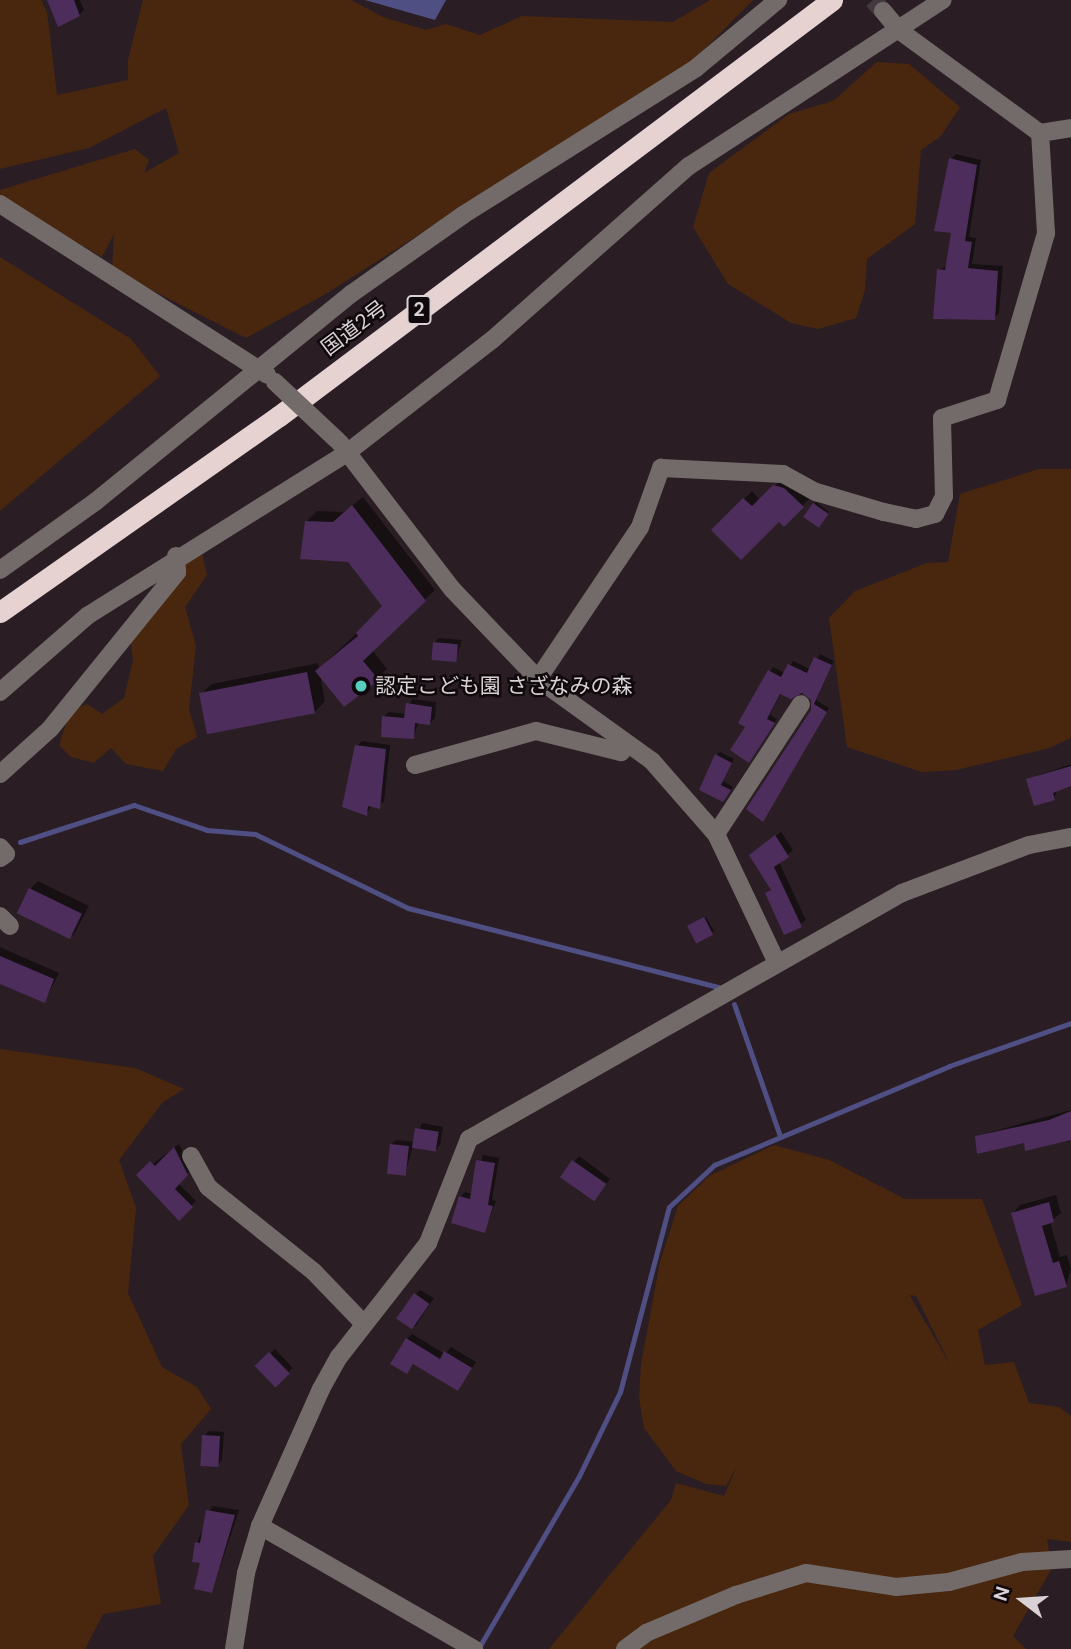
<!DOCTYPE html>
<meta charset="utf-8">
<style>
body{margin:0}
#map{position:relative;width:1071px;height:1649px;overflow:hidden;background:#2a1e24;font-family:"DM Sans","Noto Sans JP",sans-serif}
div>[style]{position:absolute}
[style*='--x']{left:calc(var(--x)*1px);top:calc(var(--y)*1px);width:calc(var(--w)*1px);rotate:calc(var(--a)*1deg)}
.green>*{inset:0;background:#48270e}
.water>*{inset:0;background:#4f4f84}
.shadow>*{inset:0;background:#0007;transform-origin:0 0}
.stream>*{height:5px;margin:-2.5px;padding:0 2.5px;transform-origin:2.5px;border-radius:2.5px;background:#4f4f84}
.building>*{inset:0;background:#4d2d5b;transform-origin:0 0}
.minor-tunnel>*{height:18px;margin-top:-9px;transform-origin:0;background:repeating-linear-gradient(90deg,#44393f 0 18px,transparent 0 27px)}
.minor>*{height:18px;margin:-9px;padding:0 9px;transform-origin:9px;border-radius:9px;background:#736b6a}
.highway>*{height:21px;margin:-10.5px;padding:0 10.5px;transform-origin:10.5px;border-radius:10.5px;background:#e6d2d1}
.minor-bridge>*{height:18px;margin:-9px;padding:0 9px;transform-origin:9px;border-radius:9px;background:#736b6a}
.dots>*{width:19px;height:19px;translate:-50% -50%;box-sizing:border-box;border:4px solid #0f090c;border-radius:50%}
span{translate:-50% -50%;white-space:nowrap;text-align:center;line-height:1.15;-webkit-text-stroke:5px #0f090c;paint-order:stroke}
.shield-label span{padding:2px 5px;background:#0f090c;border:2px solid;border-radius:5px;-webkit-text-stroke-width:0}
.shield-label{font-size:19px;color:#d9d1d5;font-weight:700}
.street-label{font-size:21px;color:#d9d1d5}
.poi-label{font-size:21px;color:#d9d1d5}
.left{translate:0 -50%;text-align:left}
.north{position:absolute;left:987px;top:1565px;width:70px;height:70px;-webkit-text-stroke:5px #0f090c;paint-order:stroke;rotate:287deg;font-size:19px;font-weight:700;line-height:28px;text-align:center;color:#d9d1d5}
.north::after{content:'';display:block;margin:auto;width:24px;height:32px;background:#d9d1d5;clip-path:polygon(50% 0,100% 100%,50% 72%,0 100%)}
</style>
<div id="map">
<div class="green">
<div style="clip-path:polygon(0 0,41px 0,47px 12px,57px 95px,128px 80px,128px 60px,143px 0,351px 0,383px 17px,426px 30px,446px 24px,480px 35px,522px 16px,673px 22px,710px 0,753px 0,694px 60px,324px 295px,246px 338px,112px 270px,114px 234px,102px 257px,0 198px,0 190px,135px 149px,149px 160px,144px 173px,179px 153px,166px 108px,89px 148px,0 169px)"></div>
<div style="clip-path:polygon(877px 62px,909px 64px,960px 107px,941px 136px,921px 150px,915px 224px,867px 259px,865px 290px,856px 318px,818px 329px,791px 323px,728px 284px,693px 227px,709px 173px,789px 114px,833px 101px)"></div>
<div style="clip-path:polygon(0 257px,131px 339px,160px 376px,0 511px)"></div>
<div style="clip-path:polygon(1039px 469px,1071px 469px,1071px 738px,1050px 748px,956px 770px,922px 772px,847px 747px,829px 618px,855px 591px,927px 563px,948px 562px,960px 494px)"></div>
<div style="clip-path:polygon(201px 548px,207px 575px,185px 607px,196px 646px,189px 709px,197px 737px,176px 749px,163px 771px,126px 764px,111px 748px,94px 763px,71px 757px,59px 745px,70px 711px,87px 704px,102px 714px,124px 698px,133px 661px,130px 637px,169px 581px)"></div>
<div style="clip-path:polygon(0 1049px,135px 1068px,184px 1089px,163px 1102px,119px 1160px,136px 1208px,128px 1293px,162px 1367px,197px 1387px,211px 1409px,181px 1444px,189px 1505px,153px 1556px,161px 1604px,103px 1614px,85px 1649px,0 1649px)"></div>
<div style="clip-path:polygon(evenodd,774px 1145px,829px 1160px,905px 1199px,982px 1199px,1022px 1305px,978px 1330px,985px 1365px,1014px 1362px,1029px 1403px,1059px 1407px,1071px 1416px,1071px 1542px,1047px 1539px,1052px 1568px,1013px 1636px,1026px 1649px,549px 1649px,671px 1500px,676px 1483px,724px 1496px,737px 1466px,726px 1486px,706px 1484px,676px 1471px,644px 1428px,639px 1398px,641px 1364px,660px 1262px,678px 1206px,709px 1176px,774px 1145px,910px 1295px,916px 1296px,951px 1366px,910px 1296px,910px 1295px)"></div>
</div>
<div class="water">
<div style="clip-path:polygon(365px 0,446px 0,435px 20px)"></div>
</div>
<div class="shadow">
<div style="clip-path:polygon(49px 0,80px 0,84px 10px,79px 15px)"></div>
<div style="clip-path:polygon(956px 154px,981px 160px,969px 237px,976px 238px,972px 264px,1003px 266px,999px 313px,994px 318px,938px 270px,948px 266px,953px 232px,951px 159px)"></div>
<div style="clip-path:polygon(783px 478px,810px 498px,784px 524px,779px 520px,714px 530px,752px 491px,760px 500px)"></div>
<div style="clip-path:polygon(363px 497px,435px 590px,372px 650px,387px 669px,377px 678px,320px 674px,325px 701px,315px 712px,201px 694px,212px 684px,318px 663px,319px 669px,385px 606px,349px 560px,307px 521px,317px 511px,344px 512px)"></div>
<div style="left:816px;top:502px;width:16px;height:18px;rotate:38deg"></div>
<div style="clip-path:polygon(439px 638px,462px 640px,455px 661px,434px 643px)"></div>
<div style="clip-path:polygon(820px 654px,834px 661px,816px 700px,829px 708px,766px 816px,814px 705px,808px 692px,791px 697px,781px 693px,770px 715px,777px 719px,753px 757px,747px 726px,740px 722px,773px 667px,785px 673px,793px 661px,810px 669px)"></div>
<div style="clip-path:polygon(412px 699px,436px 702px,435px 718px,430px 723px,419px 722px,413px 737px,384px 717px,388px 712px,406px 714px)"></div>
<div style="clip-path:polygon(362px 741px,390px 745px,384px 802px,372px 805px,366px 814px,357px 746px)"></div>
<div style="clip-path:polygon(720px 752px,734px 759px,723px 781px,733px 787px,723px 800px,716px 755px)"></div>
<div style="clip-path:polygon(1071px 764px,1071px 783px,1057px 789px,1054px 799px,1028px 779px)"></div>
<div style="clip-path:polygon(781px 832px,793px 850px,779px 862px,806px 920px,785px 933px,767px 893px,772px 888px,756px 851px)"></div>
<div style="clip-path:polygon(38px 881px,89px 906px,73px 936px,30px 889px)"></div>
<div style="clip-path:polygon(706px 917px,714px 931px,712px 933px,691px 924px)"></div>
<div style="clip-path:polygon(0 947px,59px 973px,45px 1001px,0 979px)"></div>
<div style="clip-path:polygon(1071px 1110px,1068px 1144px,1066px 1139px,976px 1136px)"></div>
<div style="clip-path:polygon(422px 1123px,443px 1127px,440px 1145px,435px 1150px,413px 1146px,405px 1174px,391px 1145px,396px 1140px,415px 1142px)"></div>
<div style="clip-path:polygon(179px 1144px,192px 1169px,178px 1183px,196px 1201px,179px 1219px,138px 1175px)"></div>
<div style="clip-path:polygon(483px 1155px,499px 1158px,492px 1200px,496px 1201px,485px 1231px,460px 1197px,465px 1192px,472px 1194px)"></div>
<div style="clip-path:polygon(579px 1156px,610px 1179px,598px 1195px,562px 1177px)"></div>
<div style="clip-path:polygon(1056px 1195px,1061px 1213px,1050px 1222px,1060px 1257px,1067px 1255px,1071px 1269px,1066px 1286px,1013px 1213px,1020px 1205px)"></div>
<div style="clip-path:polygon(420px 1290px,434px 1298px,415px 1327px,415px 1295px)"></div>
<div style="clip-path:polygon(412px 1334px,445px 1354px,451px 1347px,476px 1362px,458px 1389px,414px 1363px,407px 1372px,407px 1339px)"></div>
<div style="left:275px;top:1349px;width:26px;height:25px;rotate:47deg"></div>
<div style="clip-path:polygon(209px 1431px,224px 1432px,222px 1460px,217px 1465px,204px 1436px)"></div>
<div style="clip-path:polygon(212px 1506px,239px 1510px,212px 1592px,197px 1543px)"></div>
</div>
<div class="stream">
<div style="--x:20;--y:842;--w:120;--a:-18"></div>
<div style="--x:134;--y:805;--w:77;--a:18.9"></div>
<div style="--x:207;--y:830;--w:48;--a:4.8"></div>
<div style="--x:255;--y:834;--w:170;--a:25.8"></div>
<div style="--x:408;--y:908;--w:323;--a:14.3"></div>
<div style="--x:734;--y:1004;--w:140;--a:70.8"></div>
<div style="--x:478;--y:1649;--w:200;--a:-59.7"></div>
<div style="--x:579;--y:1476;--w:93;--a:-64"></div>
<div style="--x:620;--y:1392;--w:191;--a:-75.2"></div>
<div style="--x:669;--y:1207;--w:62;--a:-43"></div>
<div style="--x:714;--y:1165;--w:255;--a:-22.8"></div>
<div style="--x:949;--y:1066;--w:129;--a:-19.4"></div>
</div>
<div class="building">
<div style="clip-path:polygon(47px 0,74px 0,80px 16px,58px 27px)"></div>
<div style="clip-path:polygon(949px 158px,977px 165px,965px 241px,972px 242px,968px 268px,998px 271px,995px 320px,933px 319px,937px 269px,945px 270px,951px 233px,934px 231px)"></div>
<div style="clip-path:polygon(773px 485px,784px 488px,804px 507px,784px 527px,779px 522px,741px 560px,711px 530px,743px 498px,752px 506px)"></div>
<div style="left:813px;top:503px;width:19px;height:17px;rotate:35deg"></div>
<div style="clip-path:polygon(352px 505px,426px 601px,363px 661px,379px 680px,344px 707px,315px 671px,358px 636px,356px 633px,382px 606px,348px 562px,300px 559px,305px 521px,333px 522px)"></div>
<div style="left:433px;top:642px;width:25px;height:18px;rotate:5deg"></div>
<div style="clip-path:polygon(814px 657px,832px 665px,814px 704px,827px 712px,763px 822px,746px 809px,811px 710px,811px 700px,802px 693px,791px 699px,780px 694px,767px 719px,775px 723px,749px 763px,730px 750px,745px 727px,738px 723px,768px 670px,781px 677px,788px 664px,807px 673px)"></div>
<div style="left:307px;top:672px;width:42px;height:110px;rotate:79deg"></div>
<div style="clip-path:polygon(406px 703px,432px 707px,430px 725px,415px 723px,414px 739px,381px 737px,382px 716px,404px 718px)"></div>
<div style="clip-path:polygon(355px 745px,386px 749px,380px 809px,368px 806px,367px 816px,342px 807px)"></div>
<div style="clip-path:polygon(715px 754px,732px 763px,721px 785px,731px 790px,723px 802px,699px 790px)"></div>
<div style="clip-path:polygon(1071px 766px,1071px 786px,1053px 793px,1055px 800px,1034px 806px,1026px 779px)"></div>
<div style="clip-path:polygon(775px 835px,789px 857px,774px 867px,802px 927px,784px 935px,765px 893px,771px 890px,749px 855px)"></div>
<div style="left:29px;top:888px;width:59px;height:28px;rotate:26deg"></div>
<div style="left:704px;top:917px;width:20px;height:19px;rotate:63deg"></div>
<div style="clip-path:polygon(0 956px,54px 979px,45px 1003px,0 984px)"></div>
<div style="clip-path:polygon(1071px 1111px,1071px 1140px,1025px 1151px,1024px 1143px,977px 1154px,975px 1136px,1049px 1120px)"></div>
<div style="left:415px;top:1128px;width:24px;height:20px;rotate:9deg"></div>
<div style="left:390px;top:1144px;width:19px;height:30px;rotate:6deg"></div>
<div style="clip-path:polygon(174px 1147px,188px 1175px,175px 1189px,193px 1207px,179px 1221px,136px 1175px,150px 1161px,155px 1166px)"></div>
<div style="clip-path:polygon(476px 1160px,495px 1163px,488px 1205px,493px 1206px,485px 1233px,451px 1223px,459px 1196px,470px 1199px)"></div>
<div style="left:572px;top:1160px;width:42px;height:21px;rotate:35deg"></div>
<div style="clip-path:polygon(1049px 1202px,1054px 1222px,1042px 1226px,1053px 1263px,1059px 1261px,1067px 1287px,1035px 1296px,1011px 1213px)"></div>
<div style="left:414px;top:1293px;width:19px;height:31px;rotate:35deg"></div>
<div style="clip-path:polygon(406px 1338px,440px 1359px,444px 1351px,472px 1368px,458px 1391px,413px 1364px,407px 1374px,390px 1364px)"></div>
<div style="left:269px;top:1352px;width:30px;height:20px;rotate:46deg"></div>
<div style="left:202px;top:1435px;width:18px;height:31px;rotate:3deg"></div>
<div style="clip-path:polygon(206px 1510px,235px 1515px,212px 1593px,194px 1589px,200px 1563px,192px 1562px,195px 1542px,200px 1543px)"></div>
</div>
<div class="minor-tunnel">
<div style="--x:873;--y:0;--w:15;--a:48"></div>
</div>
<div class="minor">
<div style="--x:883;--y:11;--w:26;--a:50"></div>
<div style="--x:900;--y:31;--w:173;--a:36.1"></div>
<div style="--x:1040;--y:133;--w:31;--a:-9"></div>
<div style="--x:0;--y:204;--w:317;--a:32.6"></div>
<div style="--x:340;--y:443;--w:184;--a:52.5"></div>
<div style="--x:452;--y:589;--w:124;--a:46.3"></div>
<div style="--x:538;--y:679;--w:140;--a:35.7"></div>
<div style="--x:652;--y:761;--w:97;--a:48.8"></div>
<div style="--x:716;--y:834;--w:143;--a:64.7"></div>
<div style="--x:0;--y:570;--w:117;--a:-35.6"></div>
<div style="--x:95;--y:502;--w:330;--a:-39.1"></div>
<div style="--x:351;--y:294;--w:137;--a:-35.2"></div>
<div style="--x:463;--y:215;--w:275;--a:-32.2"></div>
<div style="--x:696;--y:68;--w:107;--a:-39.7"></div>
<div style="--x:538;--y:679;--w:183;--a:-56.1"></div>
<div style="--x:640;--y:527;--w:63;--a:-70.4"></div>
<div style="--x:661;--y:468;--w:122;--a:2.8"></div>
<div style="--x:783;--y:474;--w:38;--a:29"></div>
<div style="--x:816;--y:492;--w:71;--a:16.4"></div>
<div style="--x:884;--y:512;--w:33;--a:12"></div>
<div style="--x:916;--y:519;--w:20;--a:-15"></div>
<div style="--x:935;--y:514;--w:20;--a:-63"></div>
<div style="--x:944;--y:496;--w:78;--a:-91.5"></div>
<div style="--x:942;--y:418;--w:58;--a:-18.1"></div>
<div style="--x:997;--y:400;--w:174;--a:-73.6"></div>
<div style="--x:1046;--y:233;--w:100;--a:-93.4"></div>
<div style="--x:0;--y:692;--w:116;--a:-41.1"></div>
<div style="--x:87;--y:616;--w:308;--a:-32.1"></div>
<div style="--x:348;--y:452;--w:182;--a:-37.9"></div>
<div style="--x:492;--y:340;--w:263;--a:-41.5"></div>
<div style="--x:689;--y:166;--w:303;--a:-33.2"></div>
<div style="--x:415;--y:765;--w:126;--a:-15.7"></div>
<div style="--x:536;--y:731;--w:88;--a:13.9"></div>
<div style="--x:621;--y:752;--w:10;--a:-53"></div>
<div style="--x:0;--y:774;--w:67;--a:-42"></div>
<div style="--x:50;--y:729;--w:202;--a:-51"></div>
<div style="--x:177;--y:572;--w:16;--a:-94"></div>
<div style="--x:716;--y:834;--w:155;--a:-56.8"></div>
<div style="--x:0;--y:847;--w:9;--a:49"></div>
<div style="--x:6;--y:854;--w:7;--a:146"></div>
<div style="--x:0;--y:916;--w:14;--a:45"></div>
<div style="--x:191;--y:1156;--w:35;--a:61"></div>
<div style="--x:208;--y:1187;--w:136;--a:38.7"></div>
<div style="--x:314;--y:1272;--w:72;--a:46.1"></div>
<div style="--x:260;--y:1526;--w:247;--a:29.9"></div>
<div style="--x:234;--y:1649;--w:77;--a:-81"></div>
<div style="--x:246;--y:1573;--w:49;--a:-73.4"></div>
<div style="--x:260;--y:1526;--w:150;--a:-66"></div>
<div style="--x:321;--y:1389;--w:37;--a:-61"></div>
<div style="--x:339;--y:1357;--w:145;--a:-52"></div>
<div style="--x:428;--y:1243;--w:112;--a:-68.5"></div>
<div style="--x:469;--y:1139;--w:498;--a:-29.6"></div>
<div style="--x:902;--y:893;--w:136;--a:-20.7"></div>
<div style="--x:1029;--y:845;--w:43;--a:-10.8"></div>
<div style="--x:625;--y:1649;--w:26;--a:-37"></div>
<div style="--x:646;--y:1633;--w:98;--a:-22.9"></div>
<div style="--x:736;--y:1595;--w:73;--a:-17.4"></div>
<div style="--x:806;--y:1573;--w:91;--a:8.8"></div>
<div style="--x:896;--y:1587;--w:53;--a:-5.4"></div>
<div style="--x:949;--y:1582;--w:76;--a:-15.3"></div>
<div style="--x:1022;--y:1562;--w:49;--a:-3.5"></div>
</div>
<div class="highway">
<div style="--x:0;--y:612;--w:341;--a:-35.1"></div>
<div style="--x:279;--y:416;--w:692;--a:-36.95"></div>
</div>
<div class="minor-bridge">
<div style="--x:275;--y:382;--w:85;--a:43.1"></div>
</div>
<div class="dots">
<div style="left:361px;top:686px;background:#59cebe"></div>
</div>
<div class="shield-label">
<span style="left:419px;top:310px">2</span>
</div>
<div class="street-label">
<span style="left:354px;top:328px;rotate:-37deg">国道2号</span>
</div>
<div class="poi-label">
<span class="left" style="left:375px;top:686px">認定こども園 さざなみの森</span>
</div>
<div class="north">N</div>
</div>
